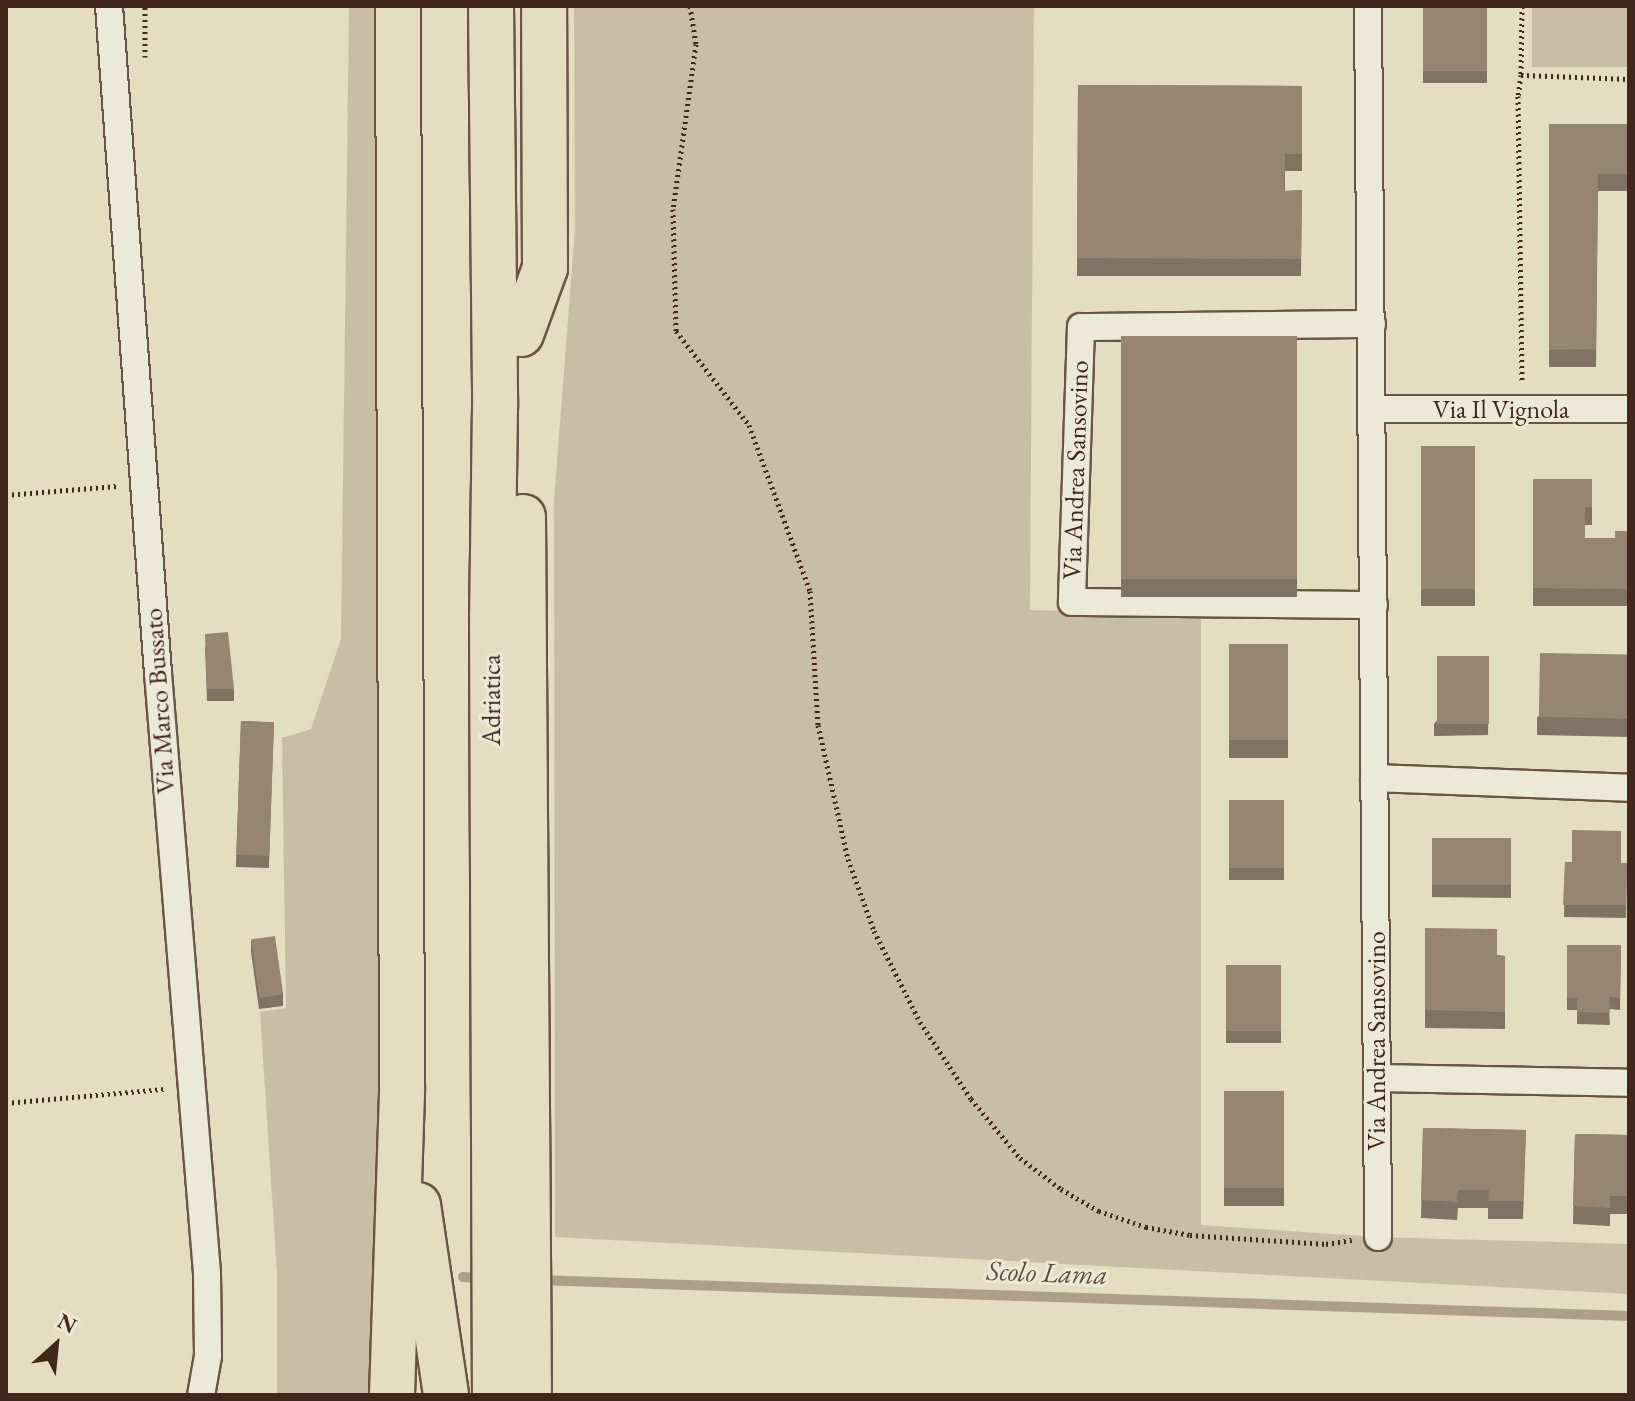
<!DOCTYPE html>
<style>
body{margin:0}
#map{position:relative;width:1635px;height:1401px;overflow:hidden;background:#e4ddc1;font-family:"EB Garamond",serif}
div>[style]{position:absolute}
[style*='--x']{left:calc(var(--x)*1px);top:calc(var(--y)*1px);width:calc(var(--w)*1px);rotate:calc(var(--a)*1deg)}
.green>*{inset:0;background:#c8bea5;transform-origin:0 0}
.stream>*{height:10px;margin:-5px;padding:0 5px;transform-origin:5px;border-radius:5px;background:#ad9f89}
.path>*{height:5px;margin-top:-2.5px;transform-origin:0;background:repeating-linear-gradient(90deg,#42281b 0 2px,transparent 0 6px)}
.roads{filter:drop-shadow(2px 0 #6a5544) drop-shadow(-2px 0 #6a5544) drop-shadow(0 2px #6a5544) drop-shadow(0 -2px #6a5544)}
.minor>*{height:26px;margin:-13px;padding:0 13px;transform-origin:13px;border-radius:13px;background:#ede9d7}
.trunk>*{height:44px;margin:-22px;padding:0 22px;transform-origin:22px;border-radius:22px;background:#e4ddc1}
.wall>*{inset:0;background:#817361;transform-origin:0 0}
.building>*{inset:0;background:#968671;transform-origin:0 0}
span{translate:-50% -50%;white-space:nowrap;text-align:center;line-height:1.15;-webkit-text-stroke:6px #ede9d7;paint-order:stroke}
.street-label{font-size:26px;color:#42281b}
.water-label{font-size:28px;color:#624c3c;font-style:italic}
.frame{position:absolute;inset:0;border:8px solid #42281b;pointer-events:none}
.north{position:absolute;left:16px;top:1305px;width:80px;height:80px;-webkit-text-stroke:6px #ede9d7;paint-order:stroke;rotate:27deg;font-size:22px;font-weight:700;line-height:32px;text-align:center;color:#42281b}
.north::after{content:'';display:block;margin:auto;width:28px;height:36px;background:#42281b;clip-path:polygon(50% 0,100% 100%,50% 72%,0 100%)}
</style>
<div id="map">
<div class="green">
<div style="clip-path:polygon(349px 6px,387px 6px,388px 46px,376px 572px,382px 878px,377px 1395px,277px 1395px,277px 1272px,260px 1012px,286px 1008px,282px 738px,311px 729px,341px 639px)"></div>
<div style="clip-path:polygon(574px 6px,1034px 6px,1030px 610px,1201px 614px,1201px 1225px,1378px 1237px,1629px 1244px,1629px 1294px,555px 1237px,554px 500px,575px 229px)"></div>
<div style="left:1532px;top:6px;width:97px;height:61px"></div>
</div>
<div class="stream">
<div style="--x:463;--y:1277;--w:22;--a:3"></div>
<div style="--x:537;--y:1280;--w:1093;--a:1.89"></div>
</div>
<div class="path">
<div style="--x:690;--y:6;--w:38;--a:81"></div>
<div style="--x:696;--y:44;--w:167;--a:97.9"></div>
<div style="--x:673;--y:209;--w:122;--a:88.6"></div>
<div style="--x:676;--y:331;--w:119;--a:52.2"></div>
<div style="--x:749;--y:425;--w:177;--a:69.8"></div>
<div style="--x:810;--y:591;--w:134;--a:86.6"></div>
<div style="--x:818;--y:725;--w:137;--a:77.4"></div>
<div style="--x:848;--y:859;--w:77;--a:70.1"></div>
<div style="--x:874;--y:931;--w:102;--a:63.2"></div>
<div style="--x:920;--y:1022;--w:92;--a:56.5"></div>
<div style="--x:971;--y:1099;--w:77;--a:50.3"></div>
<div style="--x:1020;--y:1158;--w:51;--a:37.1"></div>
<div style="--x:1061;--y:1189;--w:44;--a:30.1"></div>
<div style="--x:1099;--y:1211;--w:50;--a:18.8"></div>
<div style="--x:1146;--y:1227;--w:45;--a:10.3"></div>
<div style="--x:1190;--y:1235;--w:136;--a:3.8"></div>
<div style="--x:1326;--y:1244;--w:26;--a:-9"></div>
<div style="--x:1522;--y:6;--w:69;--a:90.8"></div>
<div style="--x:1521;--y:75;--w:108;--a:2.1"></div>
<div style="--x:145;--y:57;--w:51;--a:-90"></div>
<div style="--x:1521;--y:75;--w:21;--a:98"></div>
<div style="--x:1518;--y:96;--w:286;--a:89.2"></div>
<div style="--x:6;--y:495;--w:111;--a:-4.6"></div>
<div style="--x:6;--y:1103;--w:159;--a:-5.1"></div>
</div>
<div class="roads">
<div class="minor">
<div style="--x:109;--y:6;--w:669;--a:85.8"></div>
<div style="--x:158;--y:673;--w:602;--a:85.33"></div>
<div style="--x:207;--y:1273;--w:83;--a:89.3"></div>
<div style="--x:208;--y:1356;--w:40;--a:100"></div>
<div style="--x:1368;--y:6;--w:1231;--a:89.53"></div>
<div style="--x:1372;--y:324;--w:291;--a:179.4"></div>
<div style="--x:1081;--y:327;--w:275;--a:91.9"></div>
<div style="--x:1072;--y:602;--w:302;--a:0.6"></div>
<div style="--x:1373;--y:409;--w:256;--a:0"></div>
<div style="--x:1374;--y:778;--w:255;--a:2.2"></div>
<div style="--x:1378;--y:1078;--w:251;--a:1.1"></div>
</div>
<div class="trunk">
<div style="--x:491;--y:6;--w:401;--a:89.4"></div>
<div style="--x:495;--y:407;--w:209;--a:90.8"></div>
<div style="--x:492;--y:616;--w:779;--a:89.78"></div>
<div style="--x:521;--y:334;--w:70;--a:-70"></div>
<div style="--x:545;--y:268;--w:262;--a:-90.2"></div>
<div style="--x:523;--y:517;--w:878;--a:89.61"></div>
<div style="--x:418;--y:1205;--w:192;--a:81.6"></div>
<div style="--x:392;--y:1395;--w:307;--a:-88.1"></div>
<div style="--x:402;--y:1088;--w:1082;--a:-90.21"></div>
</div>
</div>
<div class="wall">
<div style="left:1423px;top:6px;width:64px;height:77px"></div>
<div style="clip-path:polygon(1078px 85px,1302px 86px,1302px 171px,1285px 171px,1285px 191px,1302px 190px,1301px 276px,1077px 276px)"></div>
<div style="clip-path:polygon(1549px 124px,1629px 124px,1629px 191px,1598px 191px,1596px 367px,1549px 367px)"></div>
<div style="left:1121px;top:336px;width:176px;height:261px"></div>
<div style="left:1421px;top:446px;width:54px;height:160px"></div>
<div style="clip-path:polygon(1533px 479px,1592px 479px,1592px 525px,1585px 525px,1585px 538px,1615px 538px,1629px 531px,1629px 606px,1533px 606px)"></div>
<div style="left:1229px;top:644px;width:59px;height:114px"></div>
<div style="clip-path:polygon(205px 646px,234px 689px,234px 701px,207px 701px)"></div>
<div style="clip-path:polygon(1629px 654px,1629px 737px,1537px 735px,1537px 717px)"></div>
<div style="clip-path:polygon(1489px 656px,1488px 735px,1434px 736px,1434px 724px)"></div>
<div style="left:241px;top:721px;width:33px;height:146px;rotate:2deg"></div>
<div style="left:1284px;top:800px;width:80px;height:55px;rotate:90deg"></div>
<div style="clip-path:polygon(1511px 838px,1511px 898px,1432px 897px,1432px 885px)"></div>
<div style="left:1565px;top:862px;width:62px;height:55px;rotate:1deg"></div>
<div style="clip-path:polygon(1425px 928px,1497px 955px,1505px 956px,1505px 1029px,1425px 1028px)"></div>
<div style="clip-path:polygon(251px 940px,283px 994px,283px 1006px,259px 1009px,251px 952px)"></div>
<div style="clip-path:polygon(1567px 945px,1621px 945px,1620px 1010px,1609px 1009px,1610px 1025px,1577px 1024px,1577px 1010px,1567px 1010px)"></div>
<div style="left:1226px;top:965px;width:55px;height:78px"></div>
<div style="left:1224px;top:1091px;width:60px;height:115px"></div>
<div style="clip-path:polygon(1423px 1128px,1526px 1130px,1523px 1219px,1488px 1219px,1488px 1208px,1458px 1208px,1457px 1220px,1421px 1218px)"></div>
<div style="clip-path:polygon(1575px 1134px,1629px 1135px,1629px 1214px,1610px 1214px,1610px 1226px,1573px 1224px)"></div>
</div>
<div class="building">
<div style="left:1423px;top:6px;width:64px;height:65px"></div>
<div style="clip-path:polygon(1078px 85px,1302px 86px,1302px 154px,1285px 154px,1284px 191px,1302px 190px,1301px 259px,1077px 258px)"></div>
<div style="clip-path:polygon(1549px 124px,1629px 124px,1629px 174px,1598px 174px,1596px 349px,1549px 350px)"></div>
<div style="left:1121px;top:336px;width:176px;height:243px"></div>
<div style="left:1421px;top:446px;width:54px;height:143px"></div>
<div style="clip-path:polygon(1533px 479px,1592px 479px,1592px 507px,1585px 507px,1585px 538px,1615px 538px,1615px 531px,1629px 531px,1629px 589px,1533px 588px)"></div>
<div style="clip-path:polygon(228px 632px,234px 689px,207px 689px,205px 634px)"></div>
<div style="left:1229px;top:644px;width:59px;height:96px"></div>
<div style="left:1540px;top:653px;width:89px;height:64px;rotate:1deg"></div>
<div style="left:1437px;top:656px;width:52px;height:68px"></div>
<div style="left:241px;top:721px;width:33px;height:134px;rotate:2deg"></div>
<div style="left:1284px;top:800px;width:68px;height:55px;rotate:90deg"></div>
<div style="clip-path:polygon(1572px 830px,1621px 831px,1621px 863px,1627px 863px,1626px 905px,1563px 905px,1565px 862px,1572px 862px)"></div>
<div style="left:1432px;top:838px;width:79px;height:47px"></div>
<div style="clip-path:polygon(1425px 928px,1497px 929px,1497px 955px,1505px 956px,1505px 1012px,1425px 1010px)"></div>
<div style="left:275px;top:936px;width:59px;height:24px;rotate:82deg"></div>
<div style="clip-path:polygon(1567px 945px,1621px 945px,1620px 998px,1609px 997px,1610px 1013px,1577px 1012px,1577px 998px,1567px 998px)"></div>
<div style="left:1226px;top:965px;width:55px;height:66px"></div>
<div style="left:1224px;top:1091px;width:60px;height:97px"></div>
<div style="clip-path:polygon(1423px 1128px,1526px 1130px,1523px 1201px,1488px 1201px,1489px 1190px,1458px 1190px,1457px 1202px,1421px 1200px)"></div>
<div style="clip-path:polygon(1575px 1134px,1629px 1135px,1629px 1196px,1610px 1196px,1610px 1208px,1573px 1206px)"></div>
</div>
<div class="street-label">
<span style="left:1501px;top:410px">Via Il Vignola</span>
<span style="left:1076px;top:470px;rotate:-88deg">Via Andrea Sansovino</span>
<span style="left:492px;top:700px;rotate:-90deg">Adriatica</span>
<span style="left:160px;top:701px;rotate:-94deg">Via Marco Bussato</span>
<span style="left:1377px;top:1041px;rotate:-90deg">Via Andrea Sansovino</span>
</div>
<div class="water-label">
<span style="left:1047px;top:1272px;rotate:2deg">Scolo Lama</span>
</div>
<div class="frame"></div>
<div class="north">N</div>
</div>
